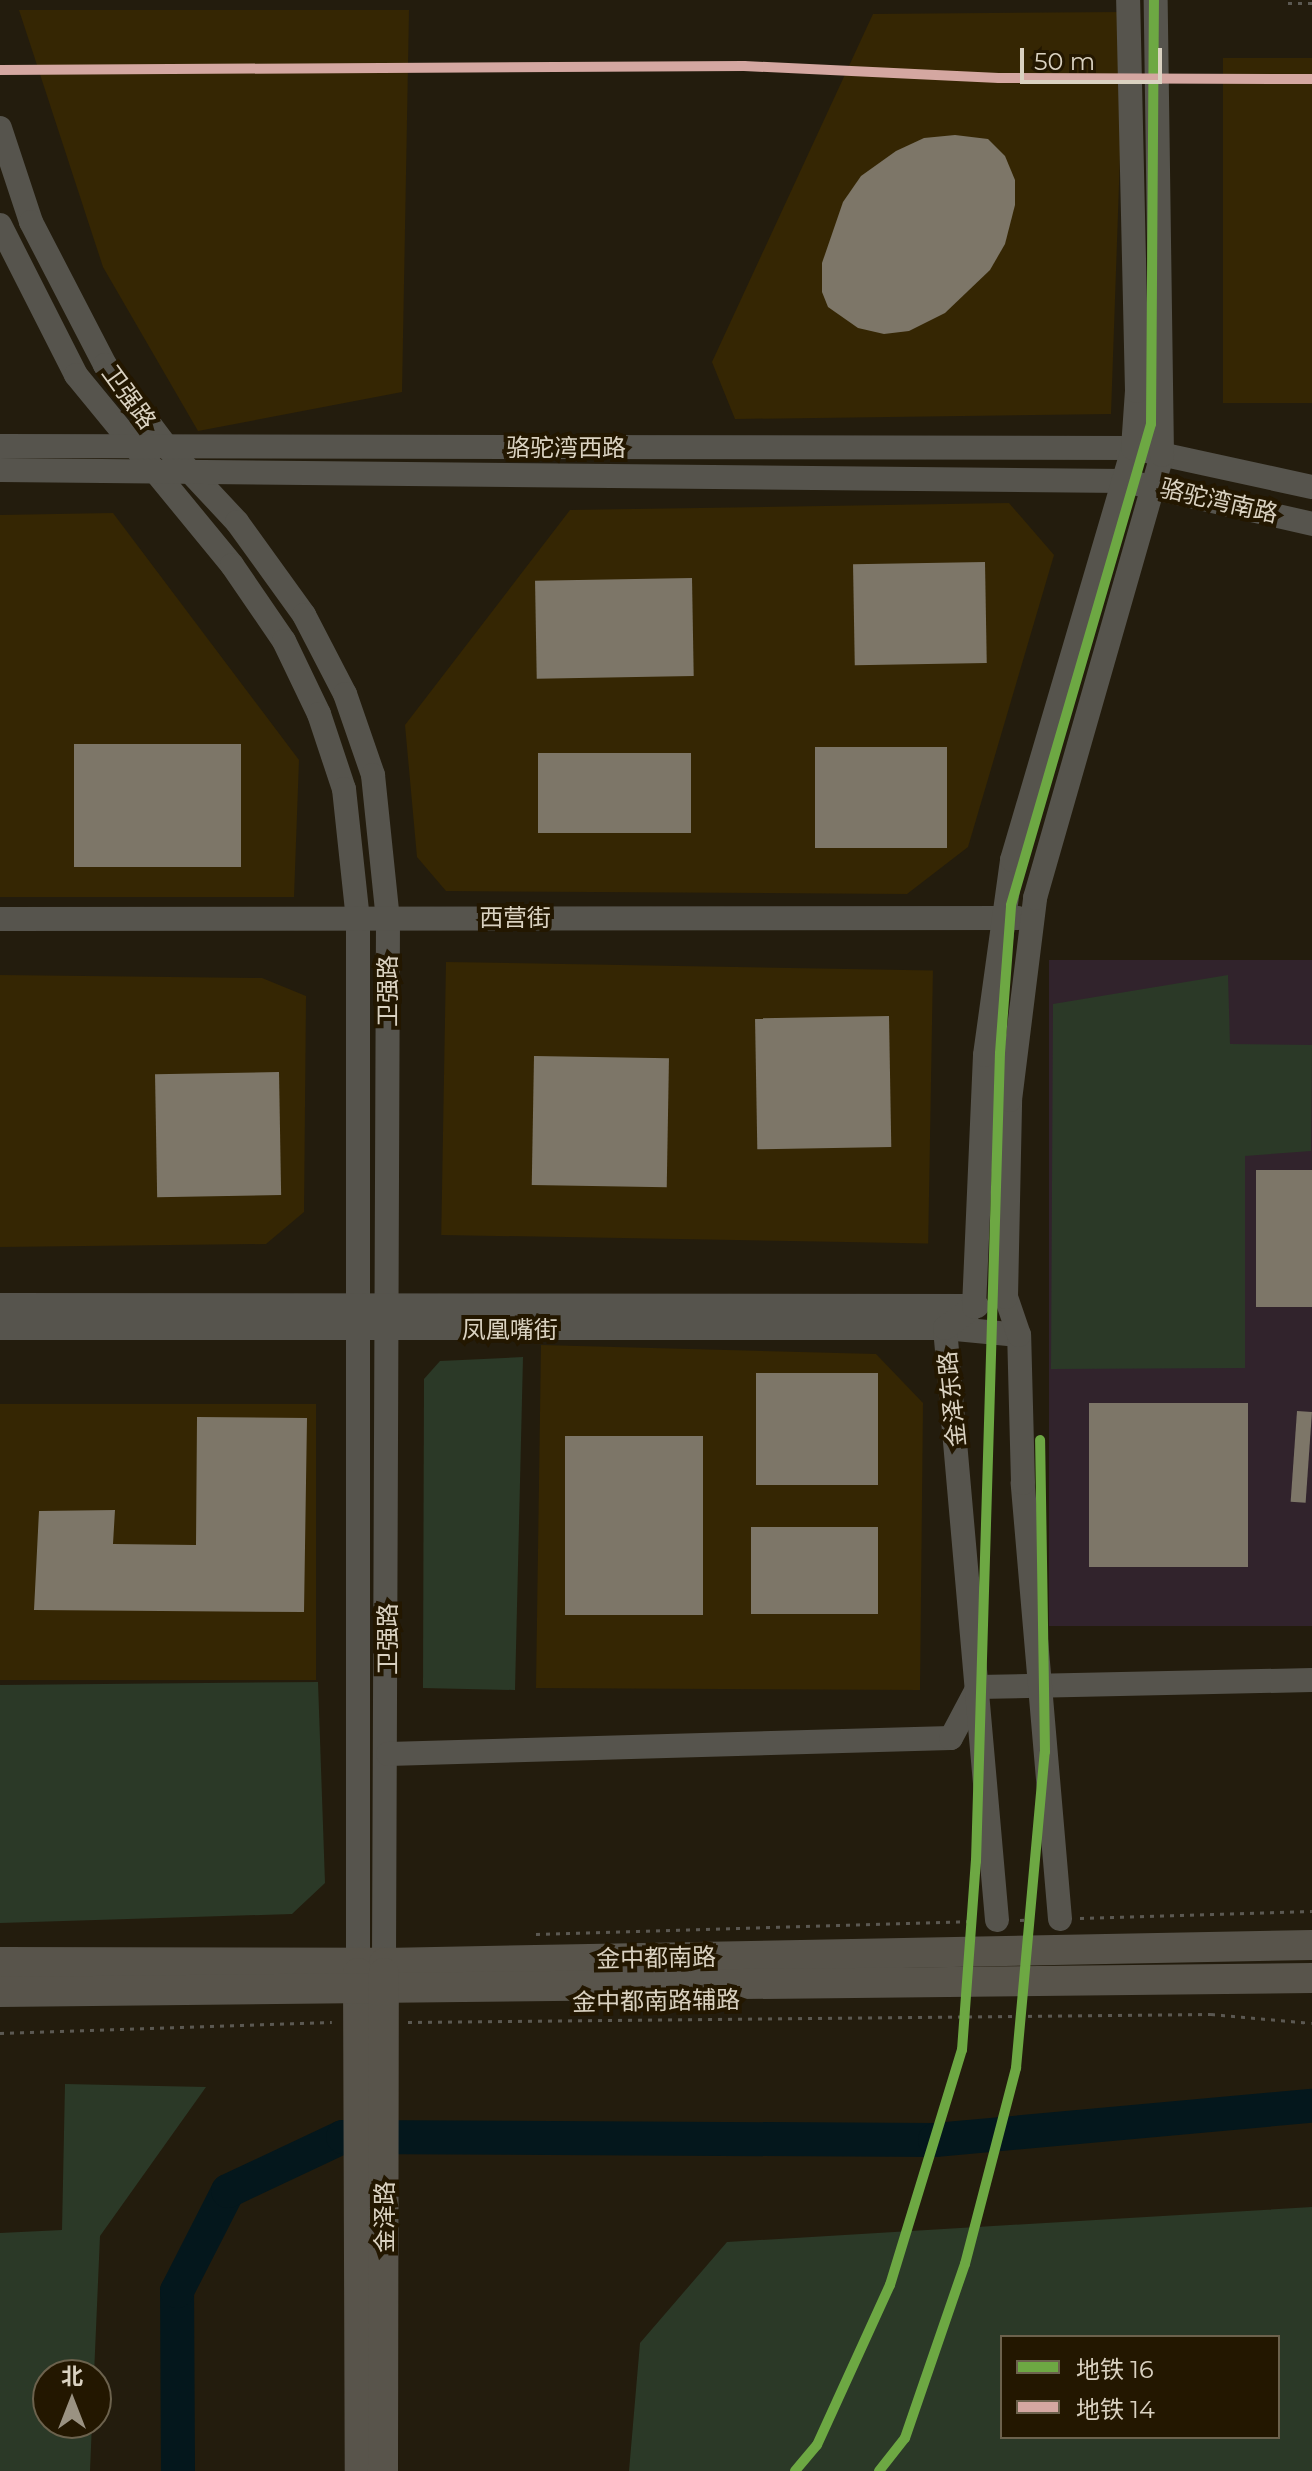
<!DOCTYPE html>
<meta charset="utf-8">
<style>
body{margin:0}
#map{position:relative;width:1312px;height:2471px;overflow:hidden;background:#231c0d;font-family:Montserrat,"Noto Sans SC",sans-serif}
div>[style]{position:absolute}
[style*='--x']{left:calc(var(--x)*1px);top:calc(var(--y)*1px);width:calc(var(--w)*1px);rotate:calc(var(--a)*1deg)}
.built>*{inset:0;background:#352603;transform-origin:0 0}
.education>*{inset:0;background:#31232c;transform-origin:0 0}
.green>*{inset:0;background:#2b3927}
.river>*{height:34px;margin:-17px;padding:0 17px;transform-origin:17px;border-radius:17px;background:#04171c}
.building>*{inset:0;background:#7d7668;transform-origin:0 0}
.path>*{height:3px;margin-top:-1.5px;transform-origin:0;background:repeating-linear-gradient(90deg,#5b5851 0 4px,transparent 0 10px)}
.minor>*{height:24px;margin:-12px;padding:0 12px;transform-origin:12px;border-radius:12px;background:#56544d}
.major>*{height:30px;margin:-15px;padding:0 15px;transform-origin:15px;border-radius:15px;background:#58544b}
.metro-1>*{height:10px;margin:-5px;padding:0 5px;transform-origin:5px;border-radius:5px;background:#6da843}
.metro-2>*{height:10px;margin:-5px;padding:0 5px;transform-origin:5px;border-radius:5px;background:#d4a7a1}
span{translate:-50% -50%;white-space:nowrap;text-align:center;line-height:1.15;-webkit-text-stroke:8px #231700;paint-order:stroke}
.street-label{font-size:24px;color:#dad2c1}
.legend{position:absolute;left:1000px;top:2335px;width:280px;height:104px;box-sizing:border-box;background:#231700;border:2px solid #6c624d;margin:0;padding:10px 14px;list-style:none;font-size:24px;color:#dad2c1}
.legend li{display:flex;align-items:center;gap:16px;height:40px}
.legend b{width:40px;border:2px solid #6c624d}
.north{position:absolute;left:32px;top:2359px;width:80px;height:80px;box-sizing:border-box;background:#231700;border:2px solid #6c624d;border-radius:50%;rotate:0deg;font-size:22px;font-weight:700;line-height:32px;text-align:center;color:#dad2c1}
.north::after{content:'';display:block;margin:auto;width:28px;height:36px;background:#9a9282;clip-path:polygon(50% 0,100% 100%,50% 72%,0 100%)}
.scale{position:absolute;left:1020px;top:48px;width:142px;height:36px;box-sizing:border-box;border:4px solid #dad2c1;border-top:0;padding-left:10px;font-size:24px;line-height:28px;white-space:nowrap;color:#dad2c1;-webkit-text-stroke:6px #231700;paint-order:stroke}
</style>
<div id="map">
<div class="built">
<div style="clip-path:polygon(19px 10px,409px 10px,402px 392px,198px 431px,103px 267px)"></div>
<div style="clip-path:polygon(1125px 12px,1111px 414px,735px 419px,712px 362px,873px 14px)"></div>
<div style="left:1312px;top:58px;width:345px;height:89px;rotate:90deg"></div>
<div style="clip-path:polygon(1009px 503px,1054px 555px,968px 847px,907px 894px,446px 891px,417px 857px,405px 725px,570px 510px)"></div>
<div style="clip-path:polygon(113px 513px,299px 760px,294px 897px,0 897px,0 515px)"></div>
<div style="left:446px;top:962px;width:487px;height:273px;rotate:1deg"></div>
<div style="clip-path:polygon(0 975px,262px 978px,306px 996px,304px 1212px,266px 1244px,0 1247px)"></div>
<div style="clip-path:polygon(541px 1345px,876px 1354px,923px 1403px,920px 1690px,536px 1688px)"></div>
<div style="left:0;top:1404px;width:316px;height:276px"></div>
</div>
<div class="education">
<div style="left:1312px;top:960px;width:666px;height:263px;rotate:90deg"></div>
</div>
<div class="green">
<div style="clip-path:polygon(1228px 975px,1230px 1044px,1312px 1045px,1311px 1151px,1245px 1156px,1245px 1368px,1051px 1369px,1053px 1004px)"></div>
<div style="clip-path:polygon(523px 1357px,515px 1690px,423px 1688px,424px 1379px,440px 1361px)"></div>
<div style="clip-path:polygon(318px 1682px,325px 1883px,292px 1914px,0 1923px,0 1685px)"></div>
<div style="clip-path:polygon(65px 2084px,206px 2087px,100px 2236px,94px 2375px,48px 2375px,48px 2423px,92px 2423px,90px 2471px,0 2471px,0 2233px,62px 2230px)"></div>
<div style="clip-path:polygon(evenodd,1312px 2207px,1312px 2471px,629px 2471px,640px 2343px,727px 2242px,1312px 2207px,1002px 2337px,1278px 2337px,1278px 2437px,1002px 2437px,1002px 2337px)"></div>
</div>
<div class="river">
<div style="--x:178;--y:2471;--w:180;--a:-90.3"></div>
<div style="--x:177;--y:2291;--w:112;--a:-63"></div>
<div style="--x:228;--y:2191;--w:127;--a:-25.2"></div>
<div style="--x:343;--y:2137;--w:592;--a:0.29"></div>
<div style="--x:935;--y:2140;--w:379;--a:-5.2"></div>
</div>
<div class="building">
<div style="clip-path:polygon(955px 135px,988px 139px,1005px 156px,1015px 180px,1015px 205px,1005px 244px,990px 270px,945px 313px,909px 331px,884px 334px,858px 328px,828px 307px,822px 292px,822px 263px,843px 202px,861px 176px,896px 151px,924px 138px)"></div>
<div style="left:985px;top:562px;width:101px;height:132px;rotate:89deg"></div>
<div style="left:692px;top:578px;width:98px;height:157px;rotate:89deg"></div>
<div style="left:74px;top:744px;width:167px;height:123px"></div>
<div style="left:947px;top:747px;width:101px;height:132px;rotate:90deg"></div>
<div style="left:538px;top:753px;width:153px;height:80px"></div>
<div style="left:889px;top:1016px;width:131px;height:134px;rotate:89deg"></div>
<div style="left:534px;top:1056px;width:135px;height:129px;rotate:1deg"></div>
<div style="left:279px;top:1072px;width:123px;height:124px;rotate:89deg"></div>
<div style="left:1256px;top:1170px;width:56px;height:137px"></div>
<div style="left:756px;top:1373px;width:122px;height:112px"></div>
<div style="left:1089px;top:1403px;width:159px;height:164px"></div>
<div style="left:1297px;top:1411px;width:15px;height:91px;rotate:4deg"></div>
<div style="clip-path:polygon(197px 1417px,307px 1418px,304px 1612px,34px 1610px,39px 1511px,115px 1510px,113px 1544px,196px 1545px)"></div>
<div style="left:703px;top:1436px;width:179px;height:138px;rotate:90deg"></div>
<div style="left:751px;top:1527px;width:127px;height:87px"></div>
</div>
<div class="path">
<div style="--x:1288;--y:3;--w:24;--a:0"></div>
<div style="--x:1080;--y:1918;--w:232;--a:-1.7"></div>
<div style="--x:1020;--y:1920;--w:20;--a:-3"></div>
<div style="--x:536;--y:1934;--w:440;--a:-1.7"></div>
<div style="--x:408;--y:2022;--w:803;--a:-0.57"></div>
<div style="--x:1211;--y:2014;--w:101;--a:5.1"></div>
<div style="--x:0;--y:2033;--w:332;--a:-1.9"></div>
</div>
<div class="minor">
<div style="--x:0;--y:128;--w:99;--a:71.7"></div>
<div style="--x:31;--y:222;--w:161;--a:62.6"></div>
<div style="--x:105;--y:365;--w:101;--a:53"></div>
<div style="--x:166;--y:446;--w:104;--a:46.9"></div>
<div style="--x:237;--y:522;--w:115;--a:54.2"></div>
<div style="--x:304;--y:615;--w:89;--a:62.6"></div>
<div style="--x:345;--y:694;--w:86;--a:70.9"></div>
<div style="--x:373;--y:775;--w:145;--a:84.1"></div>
<div style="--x:388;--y:919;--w:1044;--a:90.22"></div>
<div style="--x:0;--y:225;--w:168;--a:63.1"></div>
<div style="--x:76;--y:375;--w:246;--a:50.6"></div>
<div style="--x:232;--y:565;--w:92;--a:55.6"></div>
<div style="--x:284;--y:641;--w:81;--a:64.4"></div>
<div style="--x:319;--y:714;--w:79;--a:71.6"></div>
<div style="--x:344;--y:789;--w:131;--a:83.9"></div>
<div style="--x:358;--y:919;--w:1044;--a:90"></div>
<div style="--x:0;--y:446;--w:1133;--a:0.1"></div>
<div style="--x:1133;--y:448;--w:183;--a:12.3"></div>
<div style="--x:0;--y:470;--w:1125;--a:0.56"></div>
<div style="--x:1125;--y:481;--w:192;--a:12.9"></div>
<div style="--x:0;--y:919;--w:1018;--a:-0.06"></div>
<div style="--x:0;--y:1305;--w:977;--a:0.06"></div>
<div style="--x:0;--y:1328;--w:945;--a:0"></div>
<div style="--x:945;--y:1328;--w:74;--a:5.4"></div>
<div style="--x:388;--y:1754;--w:563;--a:-1.63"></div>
<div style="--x:951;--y:1738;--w:58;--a:-62.1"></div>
<div style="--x:978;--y:1687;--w:334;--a:-1.2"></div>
<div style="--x:1060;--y:1919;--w:438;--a:-94.9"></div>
<div style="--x:1023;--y:1483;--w:148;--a:-91.5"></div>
<div style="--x:1019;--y:1335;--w:40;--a:-108.9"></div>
<div style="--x:1006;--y:1297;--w:197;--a:-88.8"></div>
<div style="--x:1010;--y:1100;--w:204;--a:-82.9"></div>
<div style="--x:1035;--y:898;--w:461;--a:-74"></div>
<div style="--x:1162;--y:455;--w:455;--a:-90.8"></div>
<div style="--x:997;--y:1920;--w:594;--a:-95.02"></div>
<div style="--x:945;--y:1328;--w:36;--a:-36"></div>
<div style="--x:974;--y:1307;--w:252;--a:-87.5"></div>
<div style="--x:985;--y:1055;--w:197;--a:-82.1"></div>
<div style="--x:1012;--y:860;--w:429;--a:-73.6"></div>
<div style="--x:1133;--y:448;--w:57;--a:-86"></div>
<div style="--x:1137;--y:391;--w:391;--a:-91.3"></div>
</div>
<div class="major">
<div style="--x:0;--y:1962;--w:384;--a:0.1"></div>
<div style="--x:384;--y:1963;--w:928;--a:-1.11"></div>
<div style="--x:358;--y:1973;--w:498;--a:89.8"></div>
<div style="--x:0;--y:1992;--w:1312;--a:-0.61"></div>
<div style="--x:383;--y:2471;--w:498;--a:-89.9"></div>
</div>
<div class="metro-1">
<div style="--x:795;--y:2471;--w:34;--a:-50"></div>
<div style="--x:817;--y:2445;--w:176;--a:-65.5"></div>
<div style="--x:890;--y:2285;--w:246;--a:-73"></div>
<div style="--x:962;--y:2050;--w:190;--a:-85.8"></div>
<div style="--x:976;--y:1861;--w:808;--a:-88.3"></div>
<div style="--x:1000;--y:1053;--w:148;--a:-85.7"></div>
<div style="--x:1011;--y:905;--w:501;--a:-73.77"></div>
<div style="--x:1151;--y:424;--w:424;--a:-89.6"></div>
<div style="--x:879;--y:2471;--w:42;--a:-51.8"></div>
<div style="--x:905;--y:2438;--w:184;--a:-71"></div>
<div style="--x:965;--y:2264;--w:203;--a:-75.4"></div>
<div style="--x:1016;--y:2068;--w:317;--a:-84.8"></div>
<div style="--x:1045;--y:1752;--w:312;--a:-90.9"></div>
</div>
<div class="metro-2">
<div style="--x:0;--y:70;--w:744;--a:-0.31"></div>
<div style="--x:744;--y:66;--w:255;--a:2.7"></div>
<div style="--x:999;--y:78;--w:313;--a:0.2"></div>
</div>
<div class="street-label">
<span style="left:129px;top:397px;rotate:54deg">卫强路</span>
<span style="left:566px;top:448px">骆驼湾西路</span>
<span style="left:1219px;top:501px;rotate:13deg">骆驼湾南路</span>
<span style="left:515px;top:918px">西营街</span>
<span style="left:388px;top:991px;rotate:-90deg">卫强路</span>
<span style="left:510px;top:1330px">凤凰嘴街</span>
<span style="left:952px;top:1399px;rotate:-96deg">金泽东路</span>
<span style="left:388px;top:1639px;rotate:-90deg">卫强路</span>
<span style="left:656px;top:1958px;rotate:-1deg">金中都南路</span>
<span style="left:656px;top:2001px;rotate:-1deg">金中都南路辅路</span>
<span style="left:385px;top:2217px;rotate:-90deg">金泽路</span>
</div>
<ul class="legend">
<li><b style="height:10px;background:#6da843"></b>地铁 16</li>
<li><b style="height:10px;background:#d4a7a1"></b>地铁 14</li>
</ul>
<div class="north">北</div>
<div class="scale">50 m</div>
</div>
